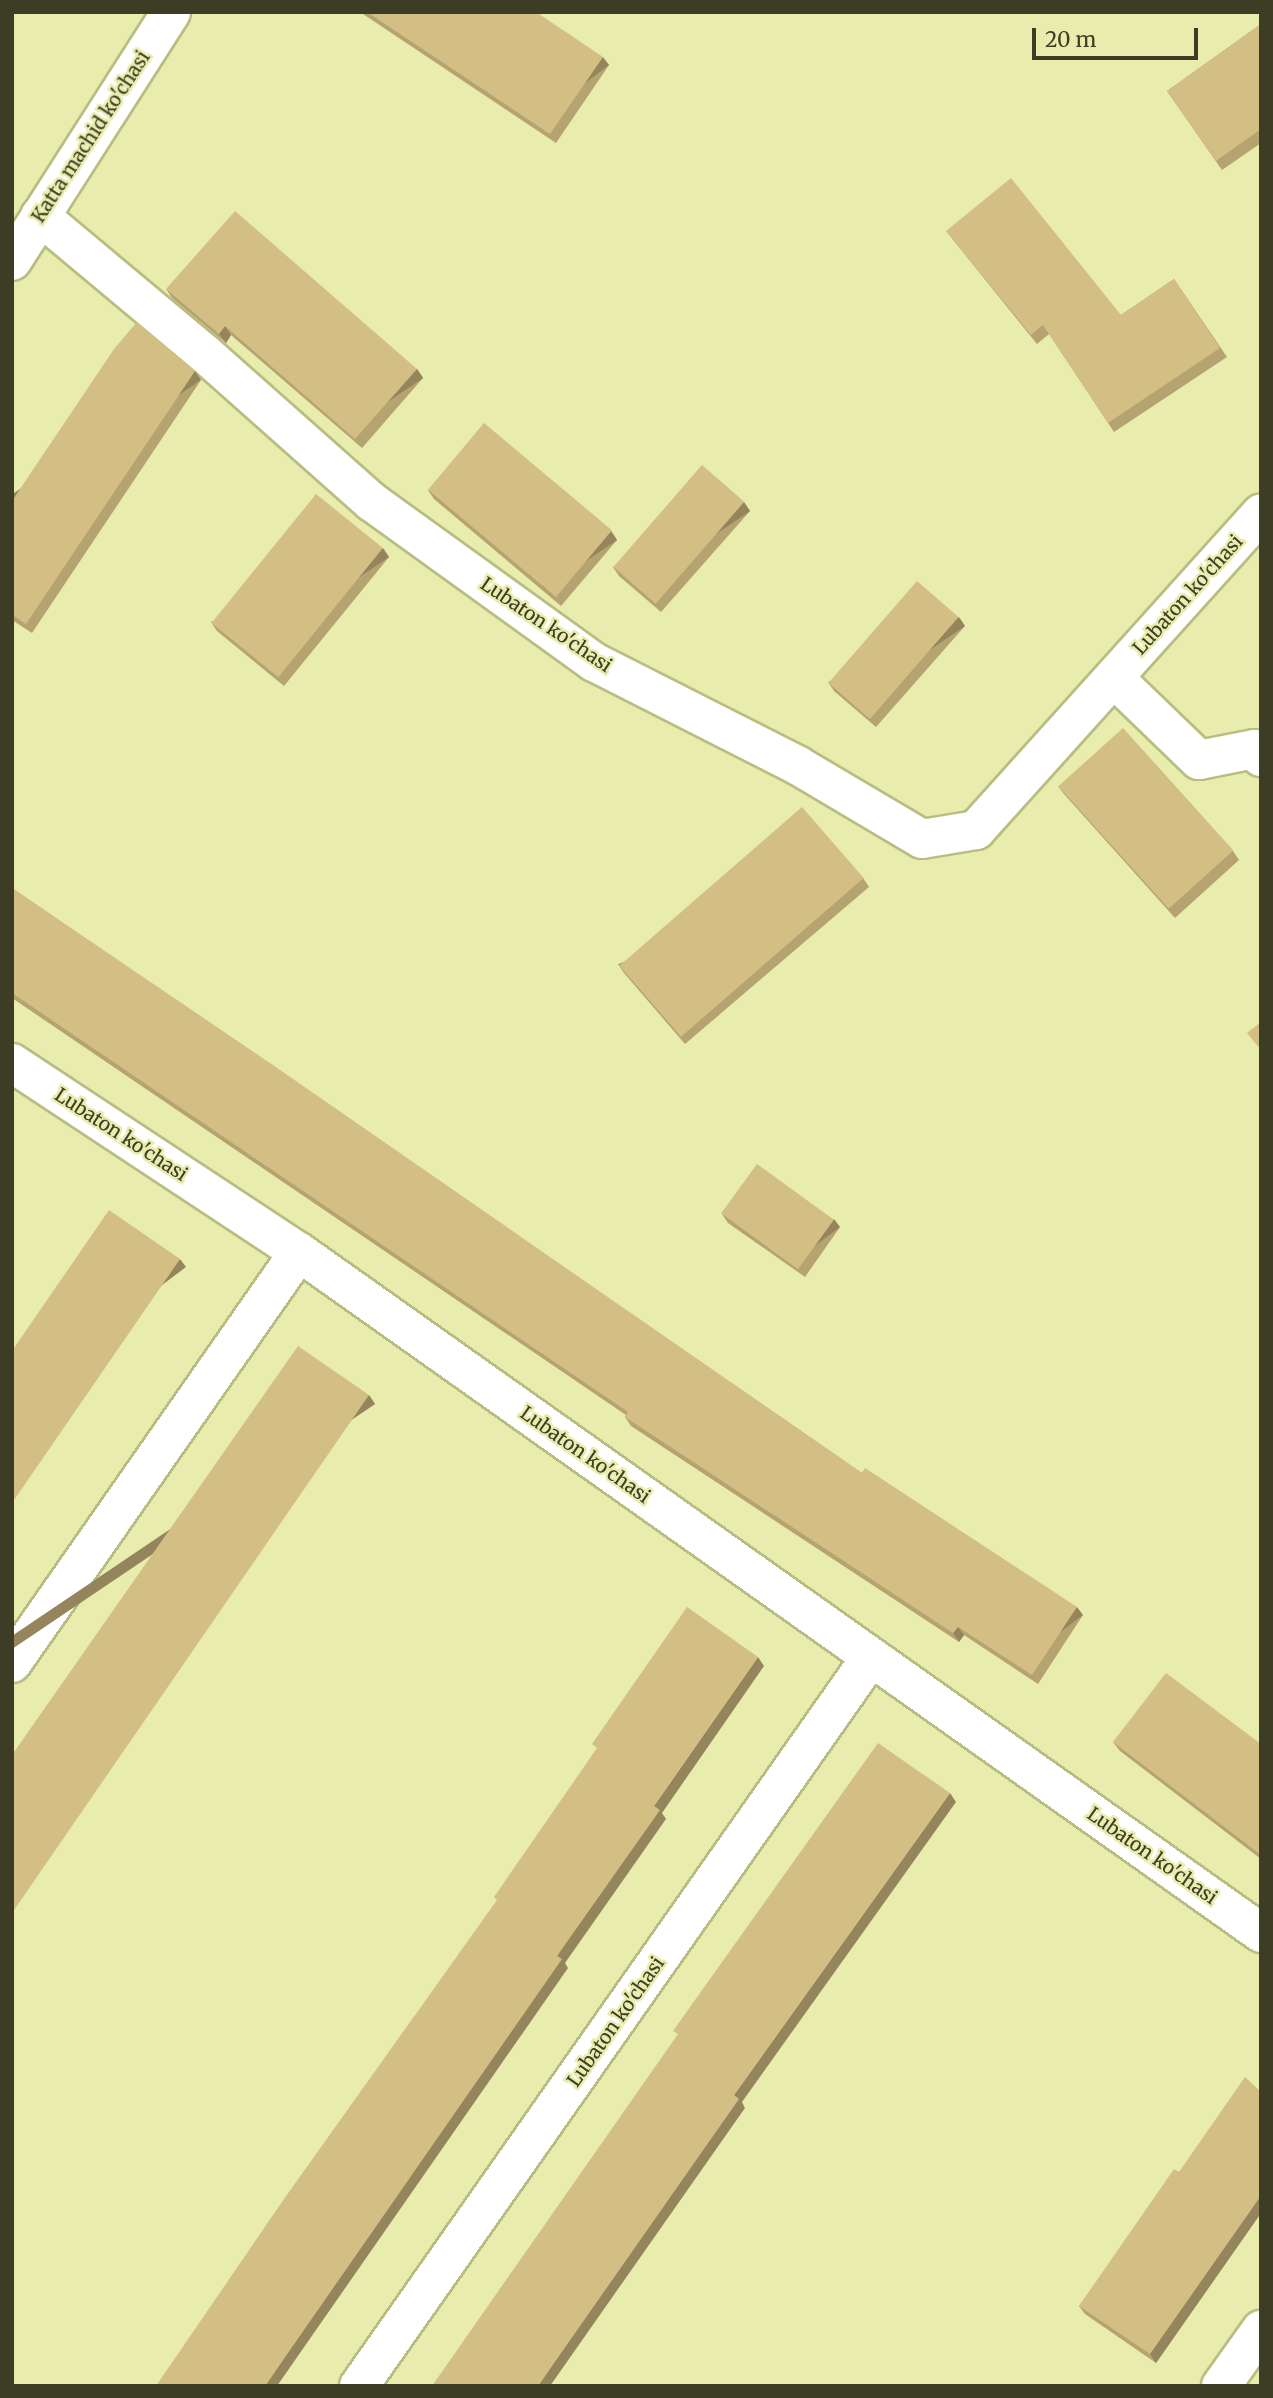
<!DOCTYPE html>
<style>
body{margin:0}
#map{position:relative;width:1273px;height:2398px;overflow:hidden;background:#e8ecad;font-family:Merriweather,serif}
div>[style]{position:absolute}
[style*='--x']{left:calc(var(--x)*1px);top:calc(var(--y)*1px);width:calc(var(--w)*1px);rotate:calc(var(--a)*1deg)}
.roads{filter:drop-shadow(2px 0 #babd81) drop-shadow(-2px 0 #babd81) drop-shadow(0 2px #babd81) drop-shadow(0 -2px #babd81)}
.street>*{height:38px;margin:-19px;padding:0 19px;transform-origin:19px;border-radius:19px;background:#fff}
.wall>*{inset:0;background:#b5a371}
.shaded-wall>*{inset:0;background:#94855c;transform-origin:0 0}
.building>*{inset:0;background:#d3be83;transform-origin:0 0}
span{translate:-50% -50%;white-space:nowrap;text-align:center;line-height:1.15;-webkit-text-stroke:5px #e8ecad;paint-order:stroke}
.street-label{font-size:19px;color:#3c3d24}
.frame{position:absolute;inset:0;border:14px solid #3c3d24;pointer-events:none}
.scale{position:absolute;left:1032px;top:28px;width:166px;height:32px;box-sizing:border-box;border:4px solid #3c3d24;border-top:0;padding-left:9px;font-size:21px;line-height:24px;white-space:nowrap;color:#3c3d24;-webkit-text-stroke:5px #e8ecad;paint-order:stroke}
</style>
<div id="map">
<div class="roads">
<div class="street">
<div style="--x:40;--y:216;--w:214;--a:39.9"></div>
<div style="--x:204;--y:353;--w:225;--a:41.6"></div>
<div style="--x:372;--y:502;--w:274;--a:35.8"></div>
<div style="--x:594;--y:662;--w:228;--a:26.9"></div>
<div style="--x:797;--y:765;--w:145;--a:30.6"></div>
<div style="--x:922;--y:839;--w:55;--a:-9.5"></div>
<div style="--x:976;--y:830;--w:426;--a:-48"></div>
<div style="--x:12;--y:261;--w:295;--a:-57.4"></div>
<div style="--x:1114;--y:678;--w:118;--a:44"></div>
<div style="--x:1199;--y:760;--w:56;--a:-11.3"></div>
<div style="--x:1254;--y:749;--w:11;--a:49"></div>
<div style="--x:12;--y:1063;--w:344;--a:33.4"></div>
<div style="--x:299;--y:1252;--w:1179;--a:35.29"></div>
<div style="--x:12;--y:1663;--w:501;--a:-55.07"></div>
<div style="--x:359;--y:2386;--w:891;--a:-54.92"></div>
<div style="--x:1221;--y:2386;--w:69;--a:-54.5"></div>
</div>
</div>
<div class="wall">
<div style="clip-path:polygon(360px 12px,536px 12px,609px 65px,556px 143px)"></div>
<div style="clip-path:polygon(1261px 24px,1261px 143px,1222px 170px,1167px 91px)"></div>
<div style="clip-path:polygon(946px 231px,1121px 315px,1174px 279px,1227px 357px,1114px 432px,1049px 334px,1037px 344px)"></div>
<div style="clip-path:polygon(166px 289px,417px 369px,423px 378px,362px 448px,231px 335px,226px 343px,172px 298px)"></div>
<div style="clip-path:polygon(201px 380px,32px 633px,12px 620px,12px 501px)"></div>
<div style="clip-path:polygon(428px 490px,611px 531px,617px 540px,561px 606px,434px 499px)"></div>
<div style="clip-path:polygon(750px 511px,661px 612px,619px 576px,613px 567px)"></div>
<div style="clip-path:polygon(389px 557px,284px 686px,217px 631px,211px 622px)"></div>
<div style="clip-path:polygon(965px 626px,876px 727px,834px 691px,828px 682px)"></div>
<div style="clip-path:polygon(1058px 786px,1233px 851px,1239px 860px,1175px 918px,1064px 794px)"></div>
<div style="clip-path:polygon(863px 878px,869px 887px,685px 1044px,624px 973px,618px 964px)"></div>
<div style="clip-path:polygon(12px 888px,862px 1473px,1083px 1615px,1038px 1684px,964px 1635px,959px 1642px,631px 1426px,625px 1417px,626px 1415px,12px 998px)"></div>
<div style="clip-path:polygon(722px 1214px,840px 1227px,805px 1277px,728px 1223px)"></div>
<div style="clip-path:polygon(1113px 1742px,1261px 1744px,1261px 1859px,1120px 1751px)"></div>
<div style="clip-path:polygon(1261px 2092px,1261px 2213px,1156px 2363px,1085px 2314px,1079px 2306px,1179px 2172px)"></div>
</div>
<div class="shaded-wall">
<div style="left:603px;top:57px;width:10px;height:93px;rotate:53deg"></div>
<div style="clip-path:polygon(225px 326px,231px 335px,226px 343px,219px 334px)"></div>
<div style="left:417px;top:369px;width:11px;height:94px;rotate:56deg"></div>
<div style="left:195px;top:371px;width:11px;height:304px;rotate:56deg"></div>
<div style="left:744px;top:502px;width:11px;height:135px;rotate:56deg"></div>
<div style="left:611px;top:531px;width:11px;height:87px;rotate:56deg"></div>
<div style="left:383px;top:548px;width:11px;height:166px;rotate:56deg"></div>
<div style="left:959px;top:617px;width:11px;height:135px;rotate:56deg"></div>
<div style="left:834px;top:1219px;width:10px;height:61px;rotate:53deg"></div>
<div style="left:180px;top:1259px;width:10px;height:296px;rotate:53deg"></div>
<div style="left:369px;top:1395px;width:11px;height:629px;rotate:56deg"></div>
<div style="left:1077px;top:1607px;width:10px;height:82px;rotate:53deg"></div>
<div style="clip-path:polygon(958px 1627px,964px 1635px,959px 1642px,953px 1633px)"></div>
<div style="clip-path:polygon(758px 1657px,764px 1666px,662px 1813px,666px 1819px,565px 1963px,568px 1968px,277px 2386px,265px 2386px,557px 1956px,654px 1806px)"></div>
<div style="clip-path:polygon(950px 1793px,956px 1802px,742px 2102px,745px 2108px,550px 2386px,538px 2386px,734px 2095px)"></div>
<div style="clip-path:polygon(1260px 2197px,1261px 2199px,1261px 2213px,1156px 2363px,1150px 2354px)"></div>
</div>
<div class="building">
<div style="clip-path:polygon(367px 12px,536px 12px,603px 57px,550px 134px)"></div>
<div style="clip-path:polygon(1261px 24px,1261px 129px,1216px 161px,1167px 91px)"></div>
<div style="clip-path:polygon(1011px 178px,1121px 315px,1174px 279px,1220px 348px,1108px 423px,1043px 325px,1031px 335px,946px 231px)"></div>
<div style="clip-path:polygon(235px 211px,417px 369px,355px 439px,225px 326px,219px 334px,166px 289px)"></div>
<div style="clip-path:polygon(137px 322px,195px 371px,26px 624px,12px 615px,12px 501px,114px 349px)"></div>
<div style="left:484px;top:423px;width:167px;height:87px;rotate:40deg"></div>
<div style="left:702px;top:465px;width:56px;height:135px;rotate:41deg"></div>
<div style="left:316px;top:494px;width:86px;height:166px;rotate:39deg"></div>
<div style="left:917px;top:581px;width:55px;height:135px;rotate:41deg"></div>
<div style="left:1123px;top:728px;width:165px;height:87px;rotate:48deg"></div>
<div style="left:802px;top:807px;width:94px;height:242px;rotate:49deg"></div>
<div style="clip-path:polygon(12px 888px,270px 1063px,862px 1473px,865px 1468px,1077px 1607px,1032px 1675px,958px 1627px,953px 1633px,625px 1417px,628px 1412px,12px 993px)"></div>
<div style="clip-path:polygon(1261px 1022px,1261px 1050px,1247px 1033px)"></div>
<div style="left:757px;top:1164px;width:95px;height:61px;rotate:36deg"></div>
<div style="clip-path:polygon(109px 1210px,180px 1259px,12px 1503px,12px 1351px)"></div>
<div style="clip-path:polygon(298px 1346px,369px 1395px,12px 1913px,12px 1755px)"></div>
<div style="clip-path:polygon(687px 1607px,758px 1657px,654px 1806px,660px 1810px,557px 1956px,562px 1959px,265px 2386px,156px 2386px,284px 2199px,497px 1900px,494px 1897px,597px 1748px,592px 1744px)"></div>
<div style="clip-path:polygon(1166px 1673px,1261px 1744px,1261px 1855px,1113px 1742px)"></div>
<div style="clip-path:polygon(878px 1743px,950px 1793px,734px 2095px,739px 2099px,538px 2386px,432px 2386px,678px 2034px,673px 2031px)"></div>
<div style="clip-path:polygon(1245px 2077px,1261px 2092px,1261px 2198px,1260px 2197px,1150px 2354px,1079px 2306px,1174px 2169px,1179px 2172px)"></div>
</div>
<div class="street-label">
<span style="left:91px;top:137px;rotate:-57deg">Katta machid ko'chasi</span>
<span style="left:1188px;top:595px;rotate:-48deg">Lubaton ko'chasi</span>
<span style="left:546px;top:625px;rotate:34deg">Lubaton ko'chasi</span>
<span style="left:121px;top:1135px;rotate:33deg">Lubaton ko'chasi</span>
<span style="left:585px;top:1455px;rotate:35deg">Lubaton ko'chasi</span>
<span style="left:1152px;top:1856px;rotate:35deg">Lubaton ko'chasi</span>
<span style="left:616px;top:2022px;rotate:-55deg">Lubaton ko'chasi</span>
</div>
<div class="frame"></div>
<div class="scale">20 m</div>
</div>
